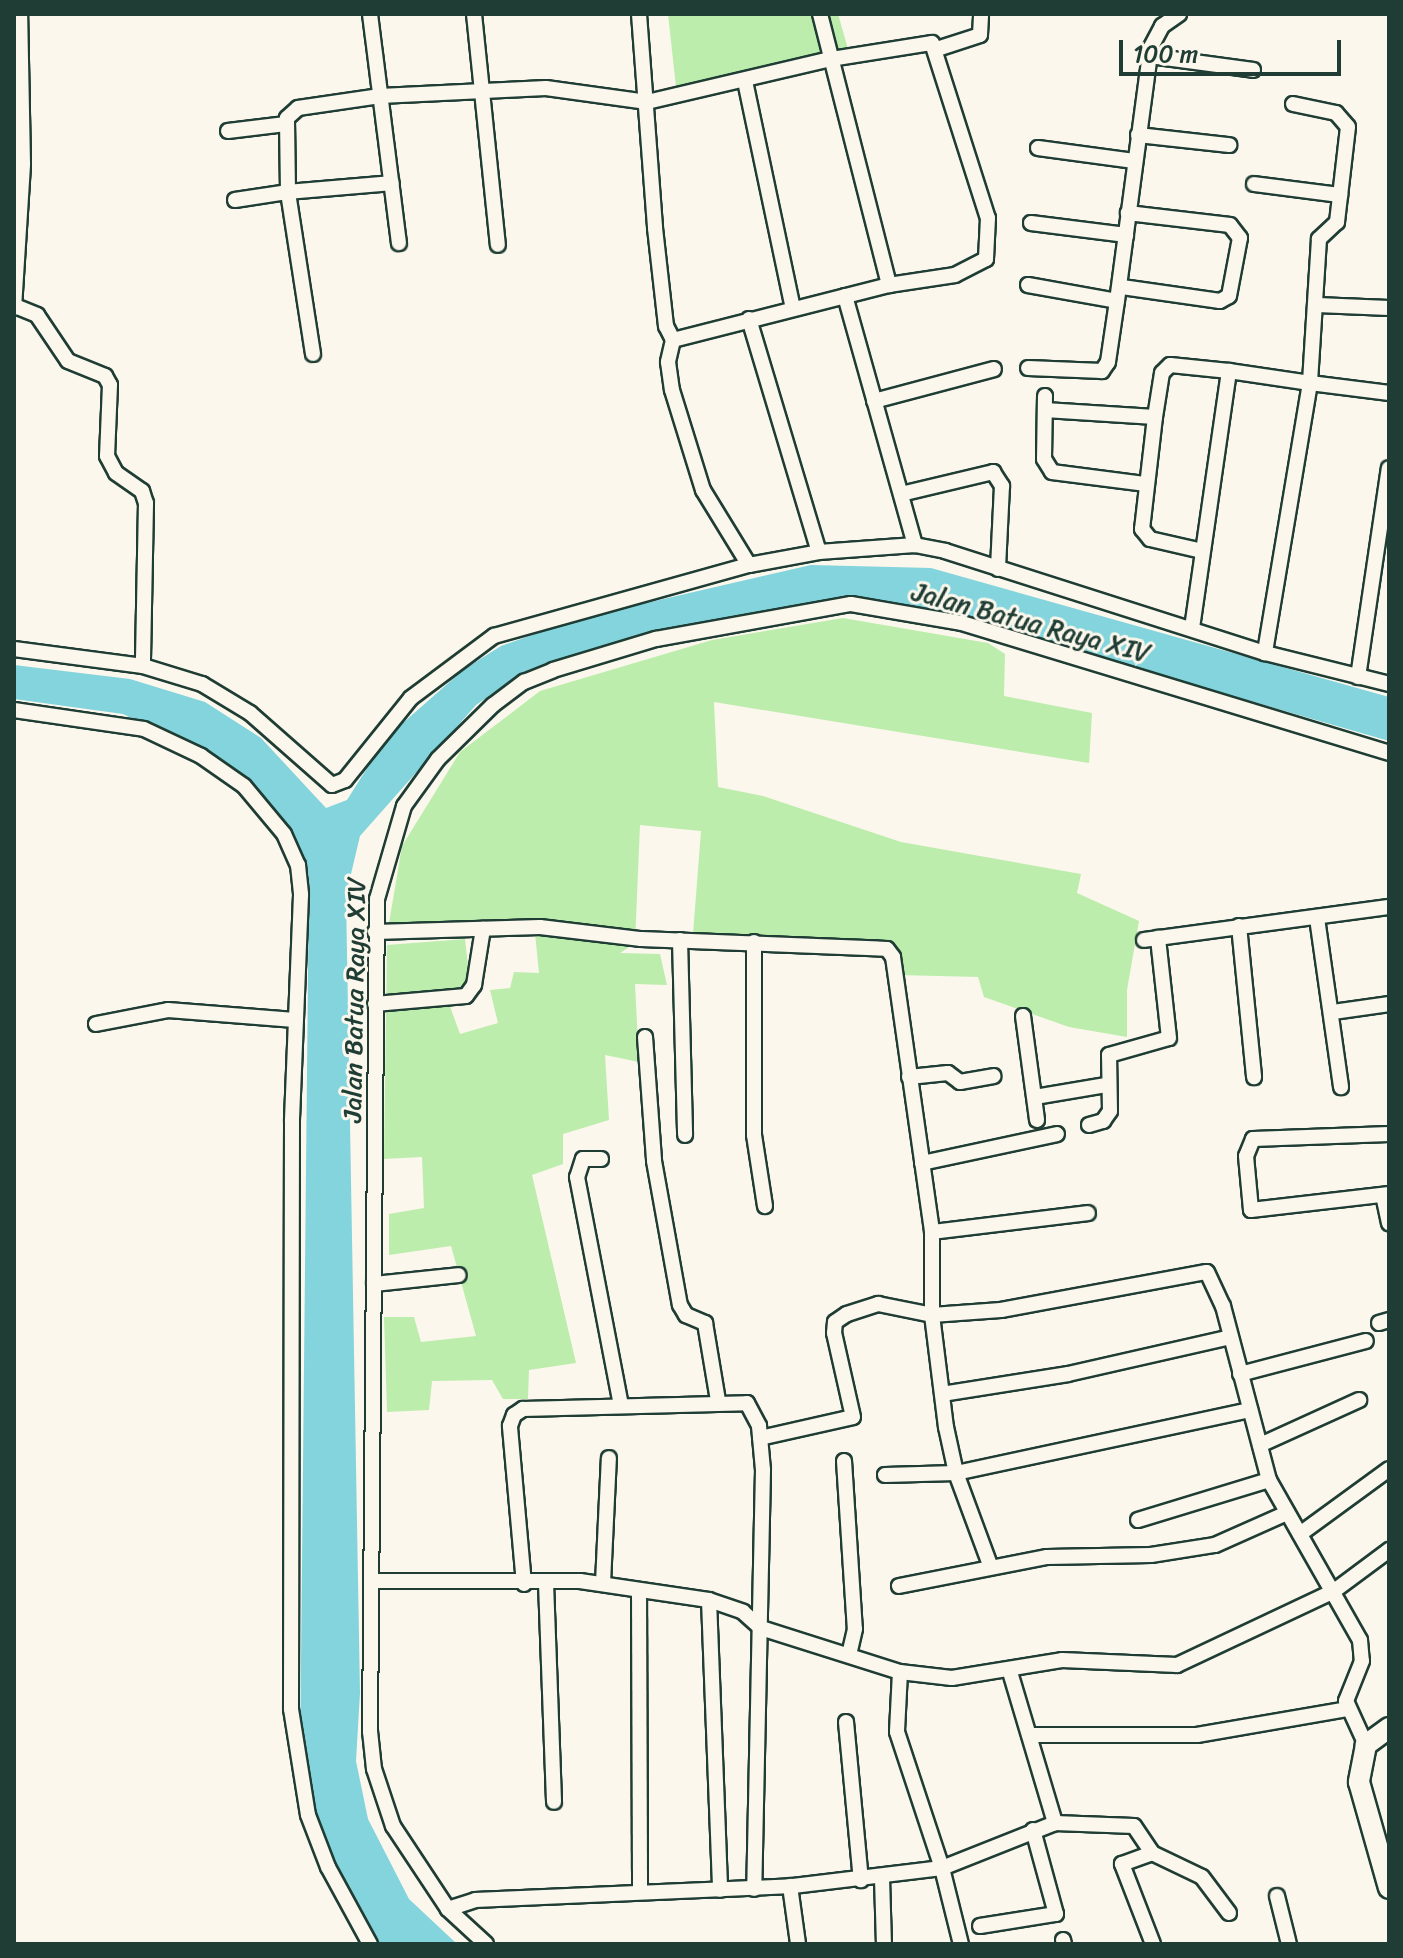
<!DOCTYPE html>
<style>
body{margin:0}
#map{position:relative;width:1403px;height:1958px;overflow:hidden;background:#fbf7ec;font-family:Sriracha,sans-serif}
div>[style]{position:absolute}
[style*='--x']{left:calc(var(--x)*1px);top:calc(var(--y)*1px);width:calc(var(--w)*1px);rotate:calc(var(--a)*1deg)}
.green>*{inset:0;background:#bcedac}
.water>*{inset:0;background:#83d4dc}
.roads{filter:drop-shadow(2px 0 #1f3d34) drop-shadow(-2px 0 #1f3d34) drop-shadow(0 2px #1f3d34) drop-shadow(0 -2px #1f3d34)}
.street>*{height:14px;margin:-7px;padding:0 7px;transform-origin:7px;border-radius:7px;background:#fbf7ec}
.secondary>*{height:20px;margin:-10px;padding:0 10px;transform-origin:10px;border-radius:10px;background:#fbf7ec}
span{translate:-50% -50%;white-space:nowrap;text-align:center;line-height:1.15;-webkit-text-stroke:6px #fbf7ec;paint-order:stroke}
.street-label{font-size:26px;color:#1f3d34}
.frame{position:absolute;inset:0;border:16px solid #1f3d34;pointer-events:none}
.scale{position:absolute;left:1119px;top:40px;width:222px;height:36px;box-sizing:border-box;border:4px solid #1f3d34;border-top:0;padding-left:10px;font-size:24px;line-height:28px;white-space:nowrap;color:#1f3d34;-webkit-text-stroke:6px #fbf7ec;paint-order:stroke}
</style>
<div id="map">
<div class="green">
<div style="clip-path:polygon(668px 14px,838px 14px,848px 49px,676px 87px)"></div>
<div style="clip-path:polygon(843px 618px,988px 643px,1005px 654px,1004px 696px,1092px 713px,1089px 763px,714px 702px,718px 787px,763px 796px,901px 842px,1081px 874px,1077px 893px,1139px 921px,1127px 990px,1127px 1037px,1069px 1027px,984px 997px,978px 977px,899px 975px,884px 950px,692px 947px,701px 831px,640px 825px,635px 943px,620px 953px,660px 954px,667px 985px,635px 984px,639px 1062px,605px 1055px,609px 1120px,563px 1134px,563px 1164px,532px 1175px,576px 1363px,529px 1370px,528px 1399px,503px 1399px,492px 1380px,432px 1381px,429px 1410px,387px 1412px,384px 1317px,414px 1317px,421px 1342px,476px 1336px,451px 1246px,389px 1255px,389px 1214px,424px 1208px,422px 1157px,384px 1159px,387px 945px,465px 939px,471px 993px,447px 998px,460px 1034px,498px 1023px,490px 990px,510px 988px,514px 972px,539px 973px,535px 933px,388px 929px,402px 846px,460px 752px,540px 691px,712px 640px)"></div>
</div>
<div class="water">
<div style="clip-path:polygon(811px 565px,931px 568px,1389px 697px,1389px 741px,934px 610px,847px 596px,651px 635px,516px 677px,476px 705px,360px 836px,346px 895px,360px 1693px,356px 1761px,368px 1819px,409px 1899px,457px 1944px,375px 1944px,328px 1855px,300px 1761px,309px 875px,283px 825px,186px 745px,123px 714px,14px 699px,14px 665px,130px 679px,205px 702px,261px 738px,326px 808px,347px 800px,386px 738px,463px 670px,501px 646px,577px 619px)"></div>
</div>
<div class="roads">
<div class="street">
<div style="--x:370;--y:14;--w:231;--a:82.8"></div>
<div style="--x:474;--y:14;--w:232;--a:84.1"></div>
<div style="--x:639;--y:14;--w:215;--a:85.7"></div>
<div style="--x:655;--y:228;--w:99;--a:83.6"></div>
<div style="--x:666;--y:326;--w:16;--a:63"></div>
<div style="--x:673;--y:340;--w:23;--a:103"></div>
<div style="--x:668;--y:362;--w:28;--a:82"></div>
<div style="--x:672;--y:390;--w:105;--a:72.8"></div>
<div style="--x:703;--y:490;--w:88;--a:58.5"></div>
<div style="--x:820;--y:14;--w:280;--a:75.7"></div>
<div style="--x:937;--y:49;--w:45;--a:-18"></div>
<div style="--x:980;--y:35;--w:21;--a:-87"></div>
<div style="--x:1150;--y:56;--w:104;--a:7.7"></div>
<div style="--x:745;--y:81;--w:233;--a:78.1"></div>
<div style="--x:1293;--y:104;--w:44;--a:11.8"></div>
<div style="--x:1336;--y:113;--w:18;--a:49"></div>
<div style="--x:1348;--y:127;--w:96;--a:96.6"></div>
<div style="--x:1337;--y:222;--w:25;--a:137"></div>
<div style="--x:1319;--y:239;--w:144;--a:93.6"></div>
<div style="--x:1310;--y:383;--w:80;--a:7.2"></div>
<div style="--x:228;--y:131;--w:58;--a:-6.9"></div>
<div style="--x:1138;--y:135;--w:92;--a:6.3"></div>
<div style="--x:1038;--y:148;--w:97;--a:7.7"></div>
<div style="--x:1254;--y:184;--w:87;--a:7.3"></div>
<div style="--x:235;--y:200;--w:54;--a:-8.6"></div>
<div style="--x:288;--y:192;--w:74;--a:-90.8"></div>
<div style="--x:287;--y:118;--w:15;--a:-42"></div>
<div style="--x:298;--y:108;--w:83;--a:-8.3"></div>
<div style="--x:380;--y:96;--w:166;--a:-2.8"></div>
<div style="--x:546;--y:88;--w:102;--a:7.9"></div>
<div style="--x:647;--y:102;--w:189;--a:-13.2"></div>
<div style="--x:831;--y:59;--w:102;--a:-9"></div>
<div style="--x:932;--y:43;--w:184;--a:72.3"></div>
<div style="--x:988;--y:218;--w:41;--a:92.8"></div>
<div style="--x:986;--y:259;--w:35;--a:153"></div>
<div style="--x:955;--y:275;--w:67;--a:171.4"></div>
<div style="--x:889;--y:285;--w:223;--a:165.7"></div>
<div style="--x:1031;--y:223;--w:96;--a:7.2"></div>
<div style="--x:1028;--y:285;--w:90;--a:10.2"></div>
<div style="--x:1117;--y:301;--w:62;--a:98.4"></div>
<div style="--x:1108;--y:362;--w:11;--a:124"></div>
<div style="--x:1102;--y:371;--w:74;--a:-177.7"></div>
<div style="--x:1122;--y:287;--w:99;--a:8.1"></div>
<div style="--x:1220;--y:301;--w:10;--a:-29"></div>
<div style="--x:1229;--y:296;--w:59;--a:-79.3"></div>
<div style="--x:1240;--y:238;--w:16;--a:-128"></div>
<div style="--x:1230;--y:225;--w:103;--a:-173.3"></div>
<div style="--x:845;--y:296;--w:259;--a:74.3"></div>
<div style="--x:1117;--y:301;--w:256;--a:-82.4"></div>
<div style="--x:1151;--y:47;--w:24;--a:-62"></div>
<div style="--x:1162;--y:26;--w:21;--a:-35"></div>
<div style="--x:1317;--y:305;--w:72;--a:2.4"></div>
<div style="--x:15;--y:306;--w:24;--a:22"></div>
<div style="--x:37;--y:315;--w:55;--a:56"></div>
<div style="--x:68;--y:361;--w:40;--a:22"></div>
<div style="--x:105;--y:376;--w:10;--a:61"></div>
<div style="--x:110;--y:385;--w:71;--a:92.4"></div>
<div style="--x:107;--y:456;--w:19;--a:62"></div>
<div style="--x:116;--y:473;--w:32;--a:35"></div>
<div style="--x:142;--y:491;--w:13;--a:72"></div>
<div style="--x:146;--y:503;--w:163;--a:91.1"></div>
<div style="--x:14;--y:308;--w:144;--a:-86.4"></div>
<div style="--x:23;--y:164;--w:150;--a:-91.1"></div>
<div style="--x:749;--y:319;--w:243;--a:73.3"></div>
<div style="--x:313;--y:354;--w:164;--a:-98.8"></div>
<div style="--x:288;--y:192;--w:104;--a:-4.9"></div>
<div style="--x:1229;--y:371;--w:82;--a:8.4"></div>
<div style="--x:1310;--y:383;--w:274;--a:99.5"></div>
<div style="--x:1045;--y:396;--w:63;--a:90.9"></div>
<div style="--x:1044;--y:459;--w:15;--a:58"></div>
<div style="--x:1052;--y:472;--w:95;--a:7.3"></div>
<div style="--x:874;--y:401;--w:124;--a:-14.9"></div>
<div style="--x:1045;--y:410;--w:110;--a:3.6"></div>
<div style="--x:901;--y:494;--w:95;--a:-13.4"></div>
<div style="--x:993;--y:472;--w:17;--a:57"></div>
<div style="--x:1002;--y:486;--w:83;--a:92.8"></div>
<div style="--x:1192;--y:628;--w:260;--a:-81.8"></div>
<div style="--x:1229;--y:371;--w:59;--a:-174.2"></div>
<div style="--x:1170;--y:365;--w:11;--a:135"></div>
<div style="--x:1162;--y:373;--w:45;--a:99"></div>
<div style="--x:1155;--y:417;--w:113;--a:96.6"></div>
<div style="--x:1142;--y:529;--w:13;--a:51"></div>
<div style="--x:1150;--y:539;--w:53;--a:13"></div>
<div style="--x:14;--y:649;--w:130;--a:7.5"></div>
<div style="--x:143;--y:666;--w:62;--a:17"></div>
<div style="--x:202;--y:684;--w:56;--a:31.1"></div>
<div style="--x:250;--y:713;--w:109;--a:41.3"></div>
<div style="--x:332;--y:785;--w:14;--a:-21"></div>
<div style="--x:345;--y:780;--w:105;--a:-51.2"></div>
<div style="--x:411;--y:698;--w:104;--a:-36.8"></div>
<div style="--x:494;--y:636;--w:265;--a:-15.6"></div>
<div style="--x:749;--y:565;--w:71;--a:-10.5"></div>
<div style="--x:819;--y:552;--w:96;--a:-4.2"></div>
<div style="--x:915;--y:545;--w:31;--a:11"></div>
<div style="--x:945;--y:551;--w:336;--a:17.7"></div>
<div style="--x:1265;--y:653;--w:128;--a:14"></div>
<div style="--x:1358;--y:677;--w:211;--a:-81.6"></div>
<div style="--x:14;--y:710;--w:131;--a:8.3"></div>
<div style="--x:144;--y:729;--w:63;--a:25.3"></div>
<div style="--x:201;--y:756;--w:52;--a:34.9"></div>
<div style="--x:244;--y:786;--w:62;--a:50.2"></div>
<div style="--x:284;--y:834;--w:34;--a:66"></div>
<div style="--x:298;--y:865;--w:30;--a:84"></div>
<div style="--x:301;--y:895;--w:227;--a:92.3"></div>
<div style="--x:292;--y:1122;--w:587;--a:90.1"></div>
<div style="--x:291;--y:1709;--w:107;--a:80.9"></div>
<div style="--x:308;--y:1815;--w:56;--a:69"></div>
<div style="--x:328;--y:1867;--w:88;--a:61.4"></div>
<div style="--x:1317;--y:918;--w:171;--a:81.9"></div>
<div style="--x:1239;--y:926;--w:152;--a:84.3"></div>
<div style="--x:375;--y:932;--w:165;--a:-1.7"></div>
<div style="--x:540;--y:927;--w:102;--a:6.8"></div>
<div style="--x:641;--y:939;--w:246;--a:2.3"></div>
<div style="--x:887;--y:949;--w:10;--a:53"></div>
<div style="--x:893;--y:957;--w:278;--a:81.9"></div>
<div style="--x:932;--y:1232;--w:83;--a:90"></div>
<div style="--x:932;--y:1315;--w:113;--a:82.9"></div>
<div style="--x:946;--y:1427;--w:47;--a:77.7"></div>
<div style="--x:956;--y:1473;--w:98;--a:69.7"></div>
<div style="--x:680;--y:940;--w:195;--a:88.5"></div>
<div style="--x:1144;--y:940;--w:247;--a:-7.7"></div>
<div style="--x:754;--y:942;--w:193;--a:90"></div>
<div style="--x:754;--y:1135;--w:72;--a:81.2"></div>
<div style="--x:375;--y:1004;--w:91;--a:-5"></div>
<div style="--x:466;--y:996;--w:14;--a:-54"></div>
<div style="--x:474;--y:985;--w:57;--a:-80.9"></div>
<div style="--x:1333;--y:1012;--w:57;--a:-8.1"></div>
<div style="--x:1023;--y:1016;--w:105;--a:82.3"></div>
<div style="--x:96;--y:1024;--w:73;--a:-11"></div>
<div style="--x:168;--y:1010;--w:127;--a:4.5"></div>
<div style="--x:645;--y:1037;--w:124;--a:85.8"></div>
<div style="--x:654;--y:1161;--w:146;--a:79.8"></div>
<div style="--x:680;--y:1305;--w:12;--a:59"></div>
<div style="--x:686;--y:1315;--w:21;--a:23"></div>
<div style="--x:705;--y:1323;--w:79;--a:80.5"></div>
<div style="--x:909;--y:1077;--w:39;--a:-6"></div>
<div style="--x:948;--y:1073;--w:15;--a:37"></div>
<div style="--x:960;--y:1082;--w:34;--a:-10"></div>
<div style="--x:1035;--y:1097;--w:72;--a:-9.6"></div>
<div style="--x:1089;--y:1125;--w:15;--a:-16"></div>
<div style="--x:1103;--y:1121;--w:12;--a:-55"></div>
<div style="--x:1110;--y:1111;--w:56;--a:-91"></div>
<div style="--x:1109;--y:1055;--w:62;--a:-15.8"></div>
<div style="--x:1169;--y:1038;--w:101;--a:-96.3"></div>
<div style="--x:1389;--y:1134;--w:136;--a:177.9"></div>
<div style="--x:1253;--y:1139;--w:18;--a:112"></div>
<div style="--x:1246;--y:1156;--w:54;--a:84.7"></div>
<div style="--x:1251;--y:1210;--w:139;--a:-6.6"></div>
<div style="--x:601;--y:1159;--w:18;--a:180"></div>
<div style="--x:583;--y:1159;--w:19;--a:108"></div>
<div style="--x:577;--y:1177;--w:233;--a:79.1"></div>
<div style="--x:922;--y:1163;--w:138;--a:-12.1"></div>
<div style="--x:1383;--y:1195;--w:29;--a:78"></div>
<div style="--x:932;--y:1232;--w:157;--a:-6.9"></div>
<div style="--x:374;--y:1284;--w:85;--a:-6"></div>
<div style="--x:1379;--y:1323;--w:10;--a:-17"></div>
<div style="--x:1240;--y:1374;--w:130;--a:-14.7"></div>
<div style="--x:942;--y:1394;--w:128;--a:-9"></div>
<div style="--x:1068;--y:1374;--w:167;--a:-12.8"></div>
<div style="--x:760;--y:1438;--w:95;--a:-12.7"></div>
<div style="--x:853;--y:1417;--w:86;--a:-102.7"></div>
<div style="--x:834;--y:1333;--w:11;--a:-85"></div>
<div style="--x:835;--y:1322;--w:14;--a:-34"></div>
<div style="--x:847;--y:1314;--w:33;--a:-18"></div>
<div style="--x:878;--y:1304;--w:55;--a:11.5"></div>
<div style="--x:932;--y:1315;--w:69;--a:-4.1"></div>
<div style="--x:1001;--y:1310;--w:209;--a:-10.5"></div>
<div style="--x:1207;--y:1272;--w:38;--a:65"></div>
<div style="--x:1223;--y:1306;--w:180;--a:75.2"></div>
<div style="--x:1269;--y:1480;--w:184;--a:60.4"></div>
<div style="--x:1360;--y:1640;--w:21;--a:85"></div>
<div style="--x:1362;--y:1661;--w:43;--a:111.8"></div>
<div style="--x:1346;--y:1701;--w:48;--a:65.6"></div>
<div style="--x:1260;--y:1445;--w:109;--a:-24.4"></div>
<div style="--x:844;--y:1461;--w:168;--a:86.3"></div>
<div style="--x:855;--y:1629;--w:26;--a:103"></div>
<div style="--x:885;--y:1475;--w:71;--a:-1.6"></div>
<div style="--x:956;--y:1473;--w:301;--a:-12.1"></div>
<div style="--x:1138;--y:1520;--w:137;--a:-17"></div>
<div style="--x:1300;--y:1534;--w:110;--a:-36.1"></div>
<div style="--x:375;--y:1581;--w:205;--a:0"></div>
<div style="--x:580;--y:1581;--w:130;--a:8.4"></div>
<div style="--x:709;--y:1600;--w:36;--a:19"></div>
<div style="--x:743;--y:1612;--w:24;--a:42"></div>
<div style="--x:761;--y:1628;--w:146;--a:17.6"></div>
<div style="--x:900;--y:1672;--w:52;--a:6.6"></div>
<div style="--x:952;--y:1678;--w:111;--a:-9.3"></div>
<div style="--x:1062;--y:1660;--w:115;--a:2.5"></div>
<div style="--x:1177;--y:1665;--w:174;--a:-25.2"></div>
<div style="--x:1334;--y:1591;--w:69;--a:-36.7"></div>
<div style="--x:546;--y:1583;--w:219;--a:87.9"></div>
<div style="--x:603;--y:1583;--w:125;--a:-87.3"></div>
<div style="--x:524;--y:1584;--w:159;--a:-95.1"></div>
<div style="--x:510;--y:1426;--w:12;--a:-70"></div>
<div style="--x:514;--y:1415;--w:11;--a:-34"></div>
<div style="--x:523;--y:1409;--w:224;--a:-1.5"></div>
<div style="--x:747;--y:1403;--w:26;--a:62"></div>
<div style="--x:759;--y:1426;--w:44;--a:84.8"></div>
<div style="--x:763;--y:1470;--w:419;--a:91.2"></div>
<div style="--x:899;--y:1586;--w:151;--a:-11.1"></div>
<div style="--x:1047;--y:1557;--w:104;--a:-1.1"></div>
<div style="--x:1151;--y:1555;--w:65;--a:-8.9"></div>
<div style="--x:1215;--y:1545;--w:79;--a:-24"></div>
<div style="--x:639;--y:1590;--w:301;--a:89.8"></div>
<div style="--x:709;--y:1600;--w:290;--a:87.8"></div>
<div style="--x:900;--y:1672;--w:60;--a:92.9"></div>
<div style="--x:897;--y:1732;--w:143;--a:71.7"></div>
<div style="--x:942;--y:1868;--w:122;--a:-21.7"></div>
<div style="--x:1055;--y:1823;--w:79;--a:2.2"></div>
<div style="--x:1134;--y:1826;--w:32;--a:56"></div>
<div style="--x:1010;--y:1672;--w:158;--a:73.4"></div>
<div style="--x:846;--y:1722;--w:159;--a:84.6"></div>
<div style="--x:1031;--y:1735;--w:166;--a:0"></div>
<div style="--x:1197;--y:1735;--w:152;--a:-9.8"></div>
<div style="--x:882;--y:1878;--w:66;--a:88.3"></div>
<div style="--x:790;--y:1886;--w:59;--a:82.1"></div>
<div style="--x:1277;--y:1896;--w:49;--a:76"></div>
<div style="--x:448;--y:1909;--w:28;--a:-18"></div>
<div style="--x:475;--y:1900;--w:318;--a:-2.5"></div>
<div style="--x:793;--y:1886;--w:150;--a:-6.9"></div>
<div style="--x:942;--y:1868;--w:78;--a:76"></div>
<div style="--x:980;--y:1926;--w:77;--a:-9"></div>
<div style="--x:1056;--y:1914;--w:87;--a:-105.3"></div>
<div style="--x:1063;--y:1940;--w:4;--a:76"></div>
<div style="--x:486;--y:1944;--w:52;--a:-137.4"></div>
<div style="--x:448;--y:1909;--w:100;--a:-123.5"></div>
<div style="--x:393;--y:1826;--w:60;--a:-108.4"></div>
<div style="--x:374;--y:1769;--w:37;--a:-96"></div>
<div style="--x:370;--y:1732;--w:833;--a:-89.52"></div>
<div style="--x:377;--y:899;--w:97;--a:-73.8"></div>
<div style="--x:404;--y:806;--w:58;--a:-54.1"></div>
<div style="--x:438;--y:759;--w:77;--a:-44.5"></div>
<div style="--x:493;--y:705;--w:39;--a:-37"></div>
<div style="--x:524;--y:682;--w:31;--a:-22"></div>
<div style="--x:553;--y:670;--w:108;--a:-16.8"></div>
<div style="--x:656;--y:639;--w:198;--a:-10.2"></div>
<div style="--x:851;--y:604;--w:113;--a:9.7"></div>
<div style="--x:962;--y:623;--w:446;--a:16.9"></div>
<div style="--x:1153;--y:1944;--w:86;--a:-111.2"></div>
<div style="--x:1122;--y:1864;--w:32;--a:-20"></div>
<div style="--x:1152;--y:1853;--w:55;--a:25.6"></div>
<div style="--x:1202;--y:1877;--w:45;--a:53.1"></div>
</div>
<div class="secondary">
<div style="--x:1389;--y:1728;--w:29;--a:144"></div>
<div style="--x:1366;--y:1745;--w:38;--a:101"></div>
<div style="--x:1359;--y:1782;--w:110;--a:74.2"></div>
</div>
</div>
<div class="street-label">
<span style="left:1031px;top:623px;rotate:15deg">Jalan Batua Raya XIV</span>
<span style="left:355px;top:1000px;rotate:-89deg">Jalan Batua Raya XIV</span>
</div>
<div class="frame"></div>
<div class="scale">100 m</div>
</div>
